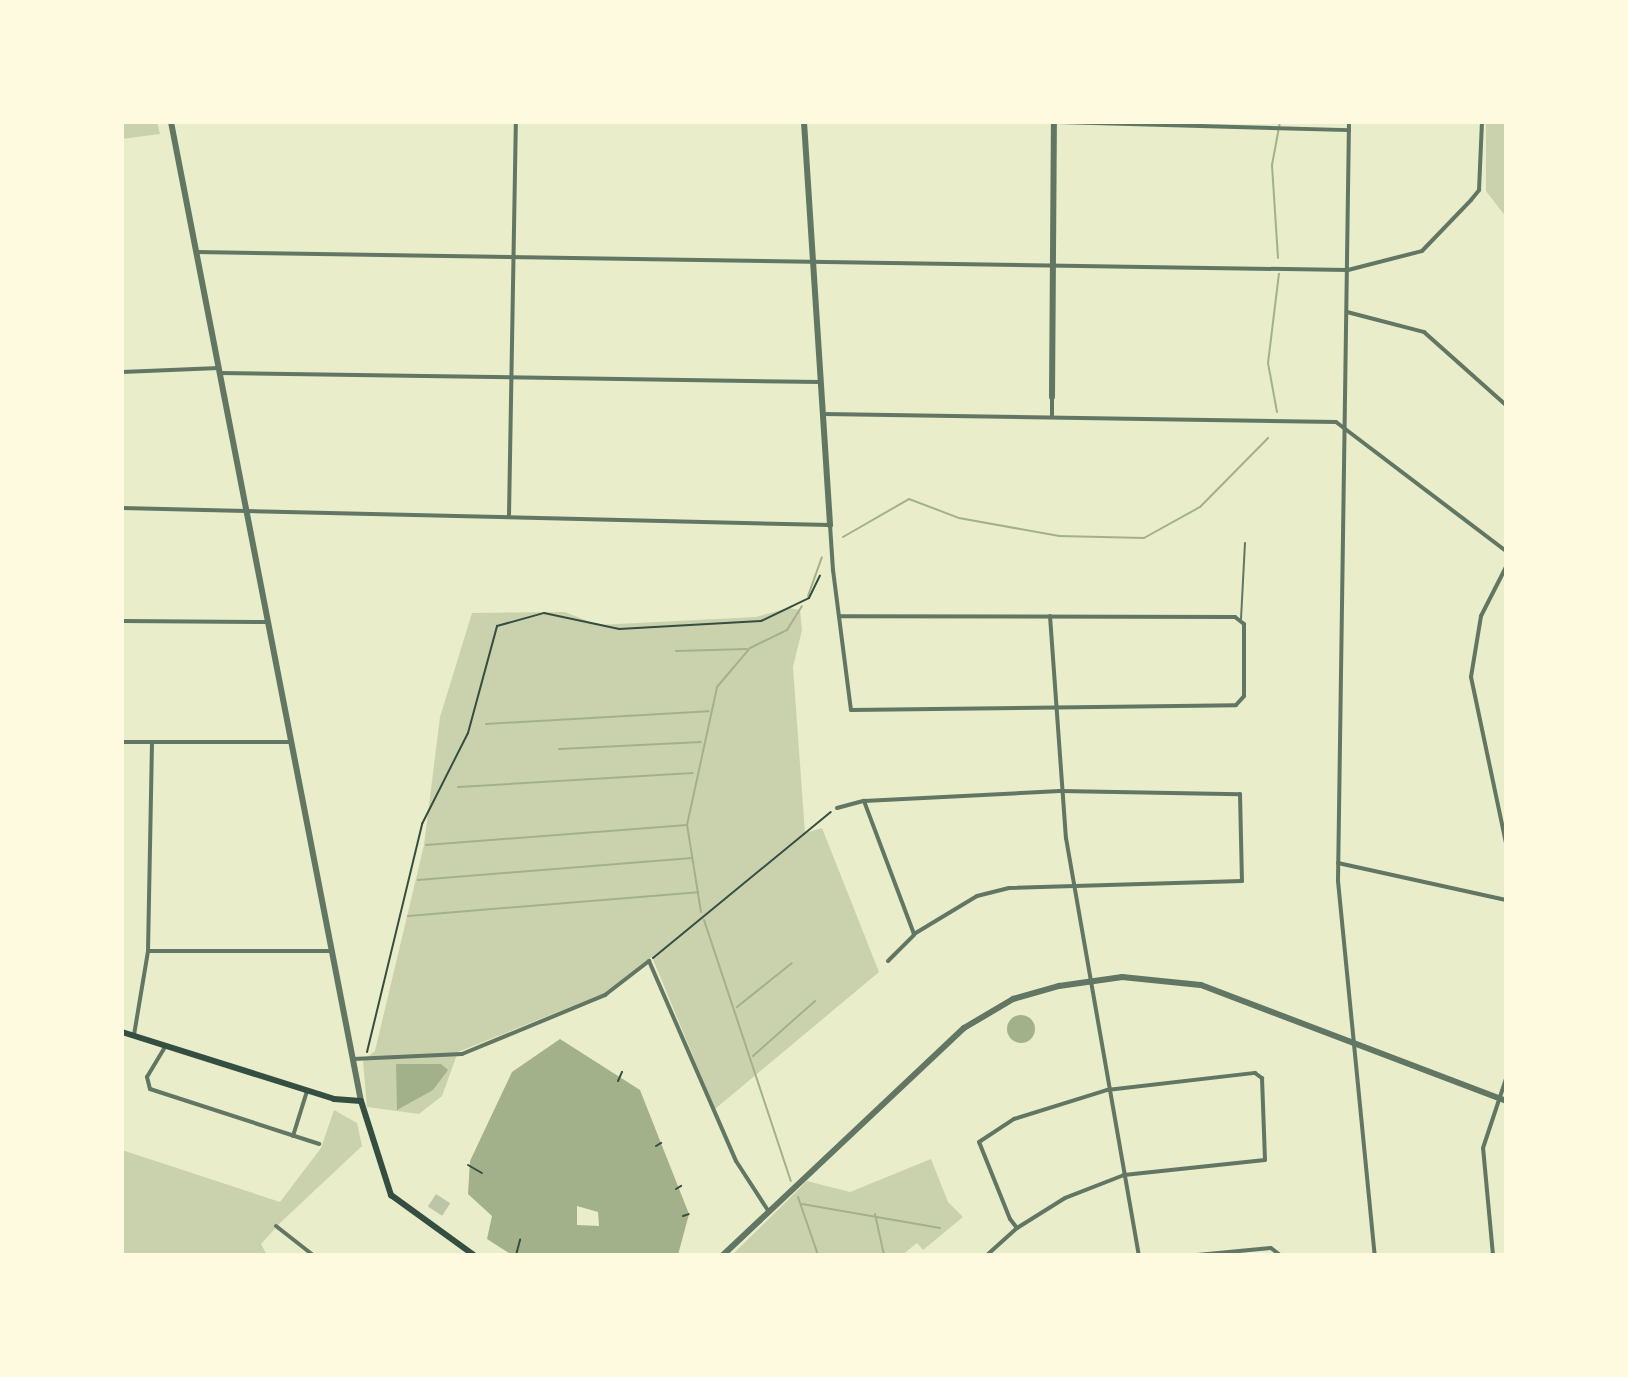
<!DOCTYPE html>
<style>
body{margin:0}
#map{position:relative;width:1628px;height:1377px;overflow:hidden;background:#e9edc9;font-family:"Roboto Condensed",sans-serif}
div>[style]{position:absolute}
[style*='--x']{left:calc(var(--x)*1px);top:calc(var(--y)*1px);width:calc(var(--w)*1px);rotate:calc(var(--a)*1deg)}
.green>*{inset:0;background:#cad2ad}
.water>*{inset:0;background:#a3b18a}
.round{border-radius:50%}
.stream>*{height:2px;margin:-1px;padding:0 1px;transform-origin:1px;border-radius:1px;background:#a3b18a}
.building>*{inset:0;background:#bcc5a7;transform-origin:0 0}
.path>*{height:2px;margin:-1px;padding:0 1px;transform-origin:1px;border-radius:1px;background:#344e41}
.service>*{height:2px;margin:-1px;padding:0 1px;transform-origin:1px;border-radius:1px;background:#617663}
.minor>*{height:4px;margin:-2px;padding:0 2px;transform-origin:2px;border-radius:2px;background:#617663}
.tertiary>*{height:6px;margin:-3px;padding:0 3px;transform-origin:3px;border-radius:3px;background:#617663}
.secondary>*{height:6px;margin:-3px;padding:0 3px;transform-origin:3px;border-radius:3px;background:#344e41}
span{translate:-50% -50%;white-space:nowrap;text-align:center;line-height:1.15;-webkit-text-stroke:7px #fefae0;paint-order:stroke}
.frame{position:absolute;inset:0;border:124px solid #fefae0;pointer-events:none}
</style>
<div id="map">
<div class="green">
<div style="clip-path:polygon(122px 122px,157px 122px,160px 134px,122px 139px)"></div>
<div style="clip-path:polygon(1486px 122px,1506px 122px,1506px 217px,1486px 191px)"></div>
<div style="clip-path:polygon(789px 608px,800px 610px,802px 630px,793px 667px,805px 833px,822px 828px,879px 972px,715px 1109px,652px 957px,605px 993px,458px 1052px,442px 1096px,419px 1114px,367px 1107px,363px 1061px,375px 1051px,424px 845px,440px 717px,472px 613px,565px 612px,598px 625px,756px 617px)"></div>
<div style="clip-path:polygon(334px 1110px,357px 1123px,362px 1146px,280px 1223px,261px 1244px,267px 1255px,122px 1255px,122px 1150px,280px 1202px,321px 1148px)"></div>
<div style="clip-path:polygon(931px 1159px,948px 1202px,963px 1217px,923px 1250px,917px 1243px,902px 1255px,732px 1255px,807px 1181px,850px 1192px)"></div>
</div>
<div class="water">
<div class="round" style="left:1007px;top:1015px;width:28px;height:28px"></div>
<div style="clip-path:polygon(evenodd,560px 1039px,640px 1090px,689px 1214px,678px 1255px,512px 1255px,487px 1239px,492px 1216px,468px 1194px,470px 1161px,512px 1072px,560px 1039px,577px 1206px,598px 1212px,599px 1226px,577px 1225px,577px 1206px)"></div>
<div style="clip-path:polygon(396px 1064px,441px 1064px,448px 1070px,433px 1090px,397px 1110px)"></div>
</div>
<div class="stream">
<div style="--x:1278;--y:258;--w:93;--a:-93.7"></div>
<div style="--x:1272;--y:165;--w:44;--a:-79.5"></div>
<div style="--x:1277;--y:412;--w:50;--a:-100.4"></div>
<div style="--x:1268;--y:363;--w:90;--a:-83"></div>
<div style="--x:843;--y:537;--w:76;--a:-29.9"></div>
<div style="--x:909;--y:499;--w:53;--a:20.8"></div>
<div style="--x:959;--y:518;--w:102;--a:10.2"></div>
<div style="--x:1059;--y:536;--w:85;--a:1.3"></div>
<div style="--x:1144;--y:538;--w:64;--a:-29"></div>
<div style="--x:1200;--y:507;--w:97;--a:-45.4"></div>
<div style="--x:808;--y:596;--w:41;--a:-70.3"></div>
<div style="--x:676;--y:651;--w:71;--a:-1.6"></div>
<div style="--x:486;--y:724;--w:223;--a:-3.3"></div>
<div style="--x:559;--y:749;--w:142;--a:-2.8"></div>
<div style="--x:458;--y:787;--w:235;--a:-3.4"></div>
<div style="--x:426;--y:845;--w:262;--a:-4.4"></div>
<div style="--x:418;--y:880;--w:275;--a:-4.6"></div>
<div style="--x:701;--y:912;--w:88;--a:-99.1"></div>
<div style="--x:687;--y:825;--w:141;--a:-77.7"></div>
<div style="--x:717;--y:687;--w:51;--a:-49.8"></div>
<div style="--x:750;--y:648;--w:41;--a:-25.9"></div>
<div style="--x:787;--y:630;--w:28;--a:-58"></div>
<div style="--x:408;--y:916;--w:291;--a:-4.7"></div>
<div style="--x:704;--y:920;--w:275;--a:71.6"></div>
<div style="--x:737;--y:1007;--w:70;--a:-38.7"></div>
<div style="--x:753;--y:1056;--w:83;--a:-41.6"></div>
<div style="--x:798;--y:1197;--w:61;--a:71"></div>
<div style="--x:802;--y:1204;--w:140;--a:9.9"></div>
<div style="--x:875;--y:1214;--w:42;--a:77.6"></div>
</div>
<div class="building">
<div style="left:436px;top:1194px;width:17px;height:15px;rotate:33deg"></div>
</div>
<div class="path">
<div style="--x:653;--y:958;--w:230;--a:-39.4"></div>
<div style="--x:367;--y:1052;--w:235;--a:-76.4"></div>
<div style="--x:422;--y:824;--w:102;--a:-63.2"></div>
<div style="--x:468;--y:733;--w:111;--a:-74.8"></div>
<div style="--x:497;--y:626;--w:49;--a:-15.5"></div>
<div style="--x:544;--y:613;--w:77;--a:12"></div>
<div style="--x:619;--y:629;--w:142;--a:-3.2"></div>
<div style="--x:761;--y:621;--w:53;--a:-25.6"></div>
<div style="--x:809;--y:598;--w:25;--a:-64"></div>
<div style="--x:618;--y:1081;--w:10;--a:-66"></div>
<div style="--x:656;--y:1146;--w:6;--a:-31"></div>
<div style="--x:468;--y:1165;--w:16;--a:30"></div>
<div style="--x:676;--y:1189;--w:6;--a:-31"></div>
<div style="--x:683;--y:1216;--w:6;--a:-18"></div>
<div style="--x:516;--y:1255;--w:16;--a:-75"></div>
</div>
<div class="service">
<div style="--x:1241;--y:619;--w:76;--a:-87"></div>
</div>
<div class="minor">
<div style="--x:1058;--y:122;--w:291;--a:1.6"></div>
<div style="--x:1349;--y:122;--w:759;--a:90.83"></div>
<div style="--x:1338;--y:881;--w:376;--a:84.4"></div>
<div style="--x:196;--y:252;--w:1152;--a:0.9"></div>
<div style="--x:1348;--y:270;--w:76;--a:-14.4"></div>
<div style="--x:1422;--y:251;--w:71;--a:-46.1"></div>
<div style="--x:1471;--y:200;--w:13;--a:-51"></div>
<div style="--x:1479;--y:190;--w:68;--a:-87.5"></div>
<div style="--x:1347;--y:312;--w:80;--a:14.6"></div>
<div style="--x:1424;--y:332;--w:110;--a:41.7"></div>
<div style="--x:122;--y:372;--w:97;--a:-2.4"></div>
<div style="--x:220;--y:373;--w:601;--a:0.86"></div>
<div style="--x:824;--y:414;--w:512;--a:0.9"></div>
<div style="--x:1336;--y:422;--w:213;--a:37.2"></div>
<div style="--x:1052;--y:417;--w:20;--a:-90"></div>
<div style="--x:122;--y:508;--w:708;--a:1.38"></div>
<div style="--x:830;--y:525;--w:45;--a:86.2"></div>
<div style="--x:833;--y:570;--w:141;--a:82.7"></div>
<div style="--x:851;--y:710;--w:385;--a:-0.7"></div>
<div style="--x:1236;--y:705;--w:12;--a:-48"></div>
<div style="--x:1244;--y:696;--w:72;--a:-90"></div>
<div style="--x:1244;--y:624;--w:11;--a:-142"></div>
<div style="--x:1235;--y:617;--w:396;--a:-179.9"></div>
<div style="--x:509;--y:515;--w:393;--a:-89"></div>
<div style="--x:1506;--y:567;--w:55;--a:117"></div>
<div style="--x:1481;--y:616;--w:62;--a:99.3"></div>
<div style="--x:1471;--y:677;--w:170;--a:78.1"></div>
<div style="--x:1050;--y:616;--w:223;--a:85.9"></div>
<div style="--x:1066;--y:838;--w:423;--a:80.1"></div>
<div style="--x:122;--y:621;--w:145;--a:0.4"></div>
<div style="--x:122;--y:742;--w:169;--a:0"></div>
<div style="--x:1060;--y:791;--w:180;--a:1"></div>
<div style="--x:1240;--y:794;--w:87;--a:88.7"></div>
<div style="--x:1242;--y:881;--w:233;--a:178.3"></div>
<div style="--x:1009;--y:888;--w:33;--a:166"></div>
<div style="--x:977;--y:896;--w:74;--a:148.9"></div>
<div style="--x:914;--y:934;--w:142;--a:-110.6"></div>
<div style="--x:864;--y:801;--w:196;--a:-2.9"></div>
<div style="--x:837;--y:808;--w:28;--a:-15"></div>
<div style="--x:1338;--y:863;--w:172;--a:12.4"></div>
<div style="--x:148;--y:951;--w:184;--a:0"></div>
<div style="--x:888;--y:961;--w:37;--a:-45"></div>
<div style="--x:134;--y:1035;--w:85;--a:-80.5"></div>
<div style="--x:148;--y:951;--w:209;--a:-88.9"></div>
<div style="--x:165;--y:1047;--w:35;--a:121"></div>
<div style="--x:147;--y:1077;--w:12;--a:76"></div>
<div style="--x:150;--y:1089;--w:178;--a:18"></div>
<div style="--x:353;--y:1059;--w:109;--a:-2.6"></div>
<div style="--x:462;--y:1054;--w:155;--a:-22.4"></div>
<div style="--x:605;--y:995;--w:56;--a:-37.7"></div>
<div style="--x:649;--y:961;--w:218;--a:66.5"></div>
<div style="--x:736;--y:1161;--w:61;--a:57.1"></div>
<div style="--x:1255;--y:1073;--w:9;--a:36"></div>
<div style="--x:1262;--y:1078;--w:82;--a:87.9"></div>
<div style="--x:1265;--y:1160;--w:142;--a:173.9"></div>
<div style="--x:1124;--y:1175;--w:63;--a:158.7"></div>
<div style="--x:1065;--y:1198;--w:57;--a:148"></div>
<div style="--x:1017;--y:1228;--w:11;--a:-128"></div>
<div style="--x:1010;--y:1219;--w:83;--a:-111.9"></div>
<div style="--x:979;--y:1142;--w:42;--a:-33.3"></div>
<div style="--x:1014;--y:1119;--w:97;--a:-17.3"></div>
<div style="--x:1107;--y:1090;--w:149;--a:-6.6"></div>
<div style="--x:293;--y:1136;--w:47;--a:-72.7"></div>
<div style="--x:276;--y:1226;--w:47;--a:38.1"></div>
<div style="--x:987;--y:1255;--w:40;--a:-42"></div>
<div style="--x:1197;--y:1255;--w:74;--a:-5.4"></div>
<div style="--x:1271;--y:1248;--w:11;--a:38"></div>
<div style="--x:1493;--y:1255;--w:107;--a:-95.3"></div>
<div style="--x:1483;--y:1148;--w:73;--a:-71.6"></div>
</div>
<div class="tertiary">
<div style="--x:171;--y:122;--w:997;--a:79.02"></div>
<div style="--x:804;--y:122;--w:404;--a:86.3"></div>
<div style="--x:1052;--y:397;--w:275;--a:-89.6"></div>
<div style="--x:723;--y:1255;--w:331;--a:-43.3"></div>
<div style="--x:964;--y:1028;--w:57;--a:-30.6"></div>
<div style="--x:1013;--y:999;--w:48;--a:-15.8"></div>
<div style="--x:1059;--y:986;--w:64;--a:-8.1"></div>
<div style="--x:1122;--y:977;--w:79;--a:5.8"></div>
<div style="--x:1201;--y:985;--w:326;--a:20.8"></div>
</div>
<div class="secondary">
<div style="--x:122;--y:1032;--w:222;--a:17.5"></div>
<div style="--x:334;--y:1099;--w:27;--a:4"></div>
<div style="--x:361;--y:1101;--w:99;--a:72.3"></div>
<div style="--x:391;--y:1195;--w:102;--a:35.9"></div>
</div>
<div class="frame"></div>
</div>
